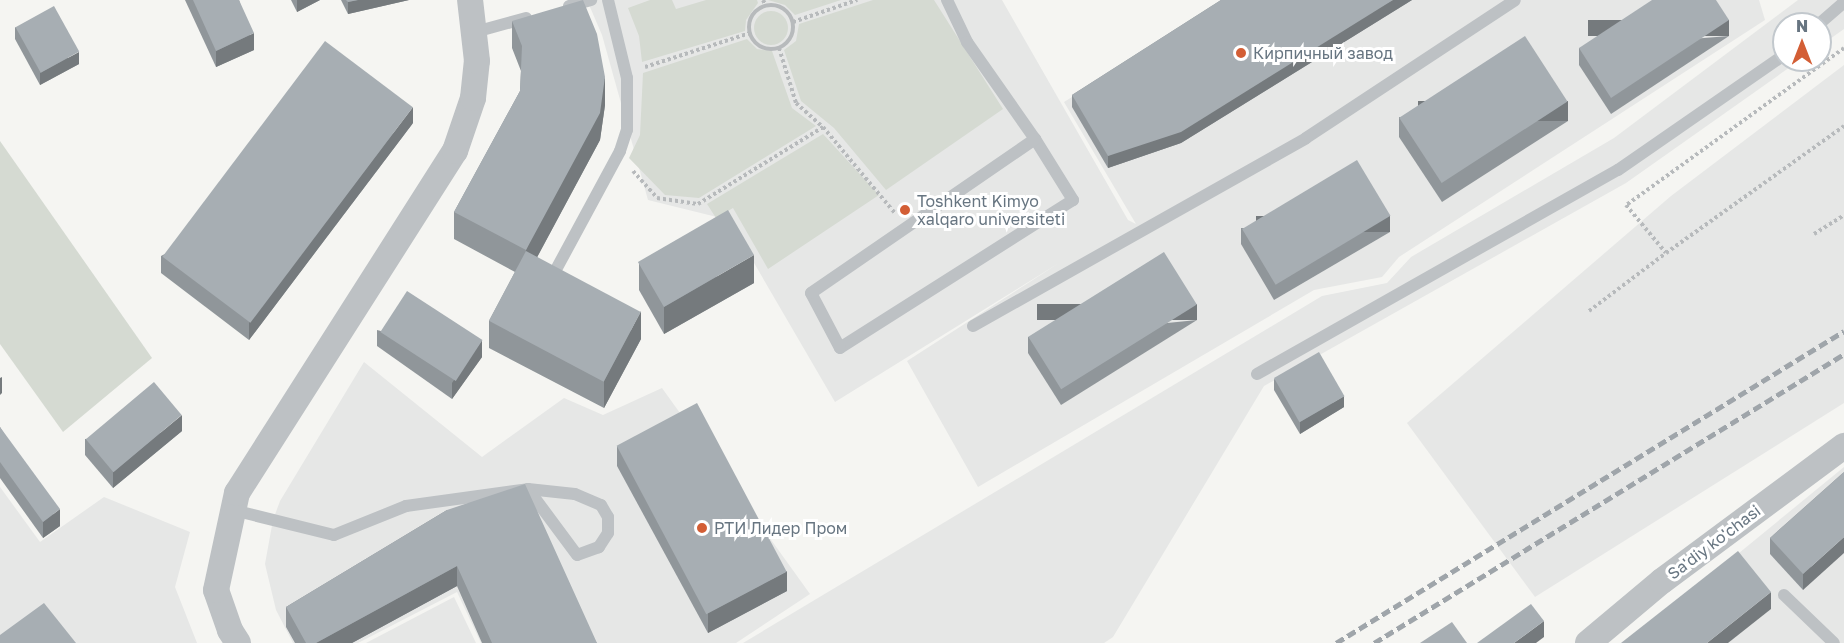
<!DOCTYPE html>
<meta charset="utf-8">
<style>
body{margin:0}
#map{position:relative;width:1844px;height:643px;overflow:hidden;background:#f5f5f2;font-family:"Golos Text",sans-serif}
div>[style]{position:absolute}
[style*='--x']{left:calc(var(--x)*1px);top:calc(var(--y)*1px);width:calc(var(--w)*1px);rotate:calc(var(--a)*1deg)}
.built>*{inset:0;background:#e6e7e6}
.green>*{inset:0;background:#d5dad2}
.round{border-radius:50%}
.path>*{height:4px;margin-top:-2px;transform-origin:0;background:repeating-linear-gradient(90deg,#b7babc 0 3px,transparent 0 6px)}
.path>.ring{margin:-2px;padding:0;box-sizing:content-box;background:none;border:4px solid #b7babc;border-radius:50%}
.service>*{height:12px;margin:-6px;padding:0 6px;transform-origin:6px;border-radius:6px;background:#bdc1c4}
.minor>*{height:26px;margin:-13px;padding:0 13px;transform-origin:13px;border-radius:13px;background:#bdc1c4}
.rail>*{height:4.5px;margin-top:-2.25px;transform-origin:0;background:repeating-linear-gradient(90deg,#9fa5aa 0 9px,transparent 0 13.5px)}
.wall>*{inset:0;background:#90969a}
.shaded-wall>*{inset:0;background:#757a7d;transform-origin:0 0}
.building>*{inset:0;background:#a7aeb3;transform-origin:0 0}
.dots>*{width:16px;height:16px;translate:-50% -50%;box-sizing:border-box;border:3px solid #fff;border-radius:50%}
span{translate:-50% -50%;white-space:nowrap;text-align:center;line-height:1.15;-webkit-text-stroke:6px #fff;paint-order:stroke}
.poi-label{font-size:16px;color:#677581}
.left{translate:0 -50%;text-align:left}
.street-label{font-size:16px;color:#677581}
.north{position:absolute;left:1772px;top:12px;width:60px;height:60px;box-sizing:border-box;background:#fff;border:2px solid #c2c8cd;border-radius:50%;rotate:0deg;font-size:16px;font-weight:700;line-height:24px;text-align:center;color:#677581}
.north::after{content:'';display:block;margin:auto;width:21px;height:27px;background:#d35e35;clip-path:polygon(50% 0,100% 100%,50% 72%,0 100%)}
</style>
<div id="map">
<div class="built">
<div style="clip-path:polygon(587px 0,1002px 0,1128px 220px,1136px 224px,1064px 102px,1227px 0,1759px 0,1765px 20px,1399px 257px,1382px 277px,1314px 290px,978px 487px,907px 361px,1059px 263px,835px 402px,729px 220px,648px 200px,602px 35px)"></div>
<div style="clip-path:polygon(1798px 0,1844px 0,1844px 29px,1820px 46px,1820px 24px,1784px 24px,1784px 60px,1800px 60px,1626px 183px,1264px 386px,1113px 637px,1104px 643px,743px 643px,1322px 296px,1387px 283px,1411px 257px,1614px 138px)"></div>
<div style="clip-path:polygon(1844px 65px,1844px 403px,1535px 597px,1407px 423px,1671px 196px)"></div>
<div style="clip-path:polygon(364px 362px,482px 457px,564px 398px,603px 415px,662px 388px,810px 594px,736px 643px,481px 643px,457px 592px,358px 643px,293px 643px,276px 610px,265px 564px,273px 520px,280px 501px)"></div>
<div style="clip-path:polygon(1844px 467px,1844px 643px,1629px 643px)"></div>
<div style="clip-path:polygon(0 487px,40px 542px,104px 497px,190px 532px,175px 587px,197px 643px,0 643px)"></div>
<div style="clip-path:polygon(454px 597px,476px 643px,366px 643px)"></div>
</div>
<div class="green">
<div style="clip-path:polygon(650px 0,672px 0,676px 9px,706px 0,757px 0,758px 3px,746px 20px,745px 31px,642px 62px,639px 36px,628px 8px)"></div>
<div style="clip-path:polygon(768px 0,841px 0,795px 15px,785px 5px)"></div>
<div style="clip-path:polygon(873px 0,934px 0,1003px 109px,886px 190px,834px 128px,801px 101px,784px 50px,796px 41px,799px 24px)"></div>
<div class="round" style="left:754px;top:11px;width:34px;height:34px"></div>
<div style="clip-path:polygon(747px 39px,757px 49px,772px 51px,792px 108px,816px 126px,699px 198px,665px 195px,629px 158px,640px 135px,643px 73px)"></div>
<div style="clip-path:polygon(823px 134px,879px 195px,768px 269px,733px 208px,716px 218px,707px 204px)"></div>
<div style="clip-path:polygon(0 141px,152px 358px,63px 432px,0 344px)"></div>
</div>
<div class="path">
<div style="--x:763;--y:0;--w:7;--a:63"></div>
<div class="ring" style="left:749px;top:5px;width:40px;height:40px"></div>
<div style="--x:793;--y:22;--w:68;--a:-19"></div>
<div style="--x:779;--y:48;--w:58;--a:72.8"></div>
<div style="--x:796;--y:103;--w:36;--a:42"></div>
<div style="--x:823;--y:127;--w:112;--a:50.1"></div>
<div style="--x:1844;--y:48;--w:269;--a:144.2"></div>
<div style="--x:1626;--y:205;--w:62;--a:50.2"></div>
<div style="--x:1666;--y:253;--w:219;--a:-35.5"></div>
<div style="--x:645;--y:67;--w:110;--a:-17.9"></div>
<div style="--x:633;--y:171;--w:36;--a:48"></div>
<div style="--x:657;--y:198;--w:41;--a:8.3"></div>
<div style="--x:698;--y:204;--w:147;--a:-31.6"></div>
<div style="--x:1814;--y:234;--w:36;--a:-32"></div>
<div style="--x:1589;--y:311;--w:96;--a:-37"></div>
</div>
<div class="service">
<div style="--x:947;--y:0;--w:47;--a:64.5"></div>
<div style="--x:967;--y:42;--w:118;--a:55"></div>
<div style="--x:1035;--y:139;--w:72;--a:58.1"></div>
<div style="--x:1073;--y:200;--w:276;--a:147.6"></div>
<div style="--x:840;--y:348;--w:62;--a:-117.8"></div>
<div style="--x:811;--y:293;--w:272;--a:-34.5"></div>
<div style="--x:569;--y:6;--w:23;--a:-15"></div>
<div style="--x:1819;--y:24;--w:33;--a:-41"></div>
<div style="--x:475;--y:32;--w:53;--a:-15.4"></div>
<div style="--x:552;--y:277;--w:143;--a:-61.6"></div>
<div style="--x:620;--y:151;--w:22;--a:-72"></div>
<div style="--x:627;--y:130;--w:52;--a:-90"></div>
<div style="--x:627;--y:78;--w:80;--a:-103.7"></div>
<div style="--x:973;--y:326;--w:382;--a:-29.4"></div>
<div style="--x:1306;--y:138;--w:250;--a:-33.4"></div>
<div style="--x:1257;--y:374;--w:415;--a:-29.5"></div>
<div style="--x:1618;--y:170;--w:202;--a:-34.7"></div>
<div style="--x:528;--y:489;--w:47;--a:6.1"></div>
<div style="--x:575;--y:494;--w:28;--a:23"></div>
<div style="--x:601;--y:505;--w:14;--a:60"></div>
<div style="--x:608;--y:517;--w:16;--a:90"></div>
<div style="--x:608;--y:533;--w:17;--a:123"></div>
<div style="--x:599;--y:547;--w:23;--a:160"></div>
<div style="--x:577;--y:555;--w:82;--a:-126.6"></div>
<div style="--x:233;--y:510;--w:104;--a:13.9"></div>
<div style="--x:334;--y:535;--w:78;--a:-21.9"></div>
<div style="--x:406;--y:506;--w:123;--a:-7.9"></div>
<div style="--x:1784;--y:595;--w:69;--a:43.8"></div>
</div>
<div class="minor">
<div style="--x:238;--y:643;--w:15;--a:-122"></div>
<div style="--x:230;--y:630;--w:42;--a:-109.3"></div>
<div style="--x:216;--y:590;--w:99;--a:-77.8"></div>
<div style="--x:237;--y:493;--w:406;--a:-57.5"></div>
<div style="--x:455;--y:151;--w:56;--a:-71.2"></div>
<div style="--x:473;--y:98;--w:37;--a:-84"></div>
<div style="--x:477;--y:61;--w:61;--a:-96.5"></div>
<div style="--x:1588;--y:643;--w:97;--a:-40"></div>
<div style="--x:1662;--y:581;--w:227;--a:-36.6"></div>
</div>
<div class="rail">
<div style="--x:1336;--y:643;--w:596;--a:-31.56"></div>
<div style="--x:1374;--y:643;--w:552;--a:-31.59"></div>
</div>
<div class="wall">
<div style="clip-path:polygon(185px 0,239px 0,254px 50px,216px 67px)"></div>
<div style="clip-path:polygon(291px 0,320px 0,297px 12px)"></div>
<div style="clip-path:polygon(341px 0,409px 0,348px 14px)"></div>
<div style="clip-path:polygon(1221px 0,1412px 0,1181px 143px,1108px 168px,1072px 107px,1072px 95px)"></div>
<div style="clip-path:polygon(512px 21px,605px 105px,600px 140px,537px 257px,641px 339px,604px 408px,489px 348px,489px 321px,515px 272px,454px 239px,454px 212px,520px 91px,521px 71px,512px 48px)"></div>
<div style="clip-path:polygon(15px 27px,79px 64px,40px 85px,15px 39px)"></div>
<div style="clip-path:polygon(1729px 36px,1611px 114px,1579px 65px,1579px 48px)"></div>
<div style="clip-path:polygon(1399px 117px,1568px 121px,1442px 202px,1399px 137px)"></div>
<div style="clip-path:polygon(413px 123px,249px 340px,161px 273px,161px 256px)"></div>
<div style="clip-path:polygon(1241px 228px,1390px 232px,1274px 300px,1241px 244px)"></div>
<div style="clip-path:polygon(639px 263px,754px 283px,664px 334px,639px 290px)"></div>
<div style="clip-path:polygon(1197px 320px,1061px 405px,1028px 353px,1028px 337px)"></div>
<div style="clip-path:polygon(377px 330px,482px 357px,452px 399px,377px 346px)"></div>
<div style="clip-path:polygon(1274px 379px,1344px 407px,1300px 434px,1274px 390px)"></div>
<div style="clip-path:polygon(0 427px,60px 526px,43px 538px,0 478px)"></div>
<div style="clip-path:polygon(182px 431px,113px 488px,85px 455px,85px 439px)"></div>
<div style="clip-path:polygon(617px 446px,787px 591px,708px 633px,617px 466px)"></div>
<div style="clip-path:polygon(1844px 472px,1803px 590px,1770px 554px,1770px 538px)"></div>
<div style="clip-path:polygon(447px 510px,597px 643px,482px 643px,457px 586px,352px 643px,295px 643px,286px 627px,286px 607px)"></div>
</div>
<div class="shaded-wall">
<div style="clip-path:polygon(297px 0,320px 0,297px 12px)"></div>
<div style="clip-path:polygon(358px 0,409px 0,348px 14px,348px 2px)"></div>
<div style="clip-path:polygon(1393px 0,1412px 0,1181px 143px,1108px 168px,1108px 156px)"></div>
<div style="left:1729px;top:20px;width:16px;height:141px;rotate:90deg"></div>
<div style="clip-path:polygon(254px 33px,254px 50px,216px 67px,216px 51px)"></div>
<div style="clip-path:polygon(79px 52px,79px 64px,40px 85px,40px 73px)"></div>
<div style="clip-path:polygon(605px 77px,605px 105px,600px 140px,526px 278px,526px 250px)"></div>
<div style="left:1568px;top:101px;width:20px;height:150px;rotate:90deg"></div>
<div style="clip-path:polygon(413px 107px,413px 123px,249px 340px,249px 323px)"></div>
<div style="left:1390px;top:216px;width:16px;height:134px;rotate:90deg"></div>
<div style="clip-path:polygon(754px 255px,754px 283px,664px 334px,664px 307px)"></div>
<div style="left:1197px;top:304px;width:16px;height:160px;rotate:90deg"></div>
<div style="clip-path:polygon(641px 311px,641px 339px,604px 408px,604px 381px)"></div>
<div style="clip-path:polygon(482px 340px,482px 357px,452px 399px,452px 383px)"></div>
<div style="clip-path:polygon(2px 377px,2px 393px,0 395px,0 378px)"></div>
<div style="clip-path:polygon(1344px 396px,1344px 407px,1300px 434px,1300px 422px)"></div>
<div style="clip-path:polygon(182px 415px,182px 431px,113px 488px,113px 472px)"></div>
<div style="clip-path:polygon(60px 509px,60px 526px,43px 538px,43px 522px)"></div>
<div style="clip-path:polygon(1844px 537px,1844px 553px,1803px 590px,1803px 574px)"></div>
<div style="clip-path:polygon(457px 566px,457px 586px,352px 643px,316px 643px)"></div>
<div style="clip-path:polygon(787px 571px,787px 591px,708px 633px,708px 613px)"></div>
<div style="clip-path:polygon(1771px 592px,1771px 609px,1728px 643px,1707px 643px)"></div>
<div style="clip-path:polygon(1544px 621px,1544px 637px,1536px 643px,1514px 643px)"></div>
</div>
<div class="building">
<div style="clip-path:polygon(193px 0,239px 0,254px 33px,216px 51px)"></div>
<div style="clip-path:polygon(346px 0,358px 0,348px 2px)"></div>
<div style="clip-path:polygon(583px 0,597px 34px,605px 77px,600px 113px,526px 250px,454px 212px,520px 91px,522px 46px,512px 21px)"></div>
<div style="clip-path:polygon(1221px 0,1393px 0,1181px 132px,1108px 156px,1072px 95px)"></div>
<div style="clip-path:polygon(1652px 0,1716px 0,1729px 20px,1611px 98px,1579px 48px)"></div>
<div style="left:54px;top:6px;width:52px;height:44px;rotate:61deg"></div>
<div style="left:1525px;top:36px;width:78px;height:150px;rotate:57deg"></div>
<div style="left:325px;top:41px;width:110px;height:270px;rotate:37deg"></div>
<div style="left:1357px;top:160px;width:65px;height:134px;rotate:59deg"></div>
<div style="left:728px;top:210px;width:52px;height:104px;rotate:60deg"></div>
<div style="left:526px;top:251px;width:130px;height:79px;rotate:28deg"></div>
<div style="left:1164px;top:252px;width:62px;height:160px;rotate:58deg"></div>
<div style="left:407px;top:291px;width:90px;height:49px;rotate:33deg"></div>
<div style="left:1319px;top:352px;width:51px;height:52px;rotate:60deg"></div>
<div style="left:154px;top:382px;width:43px;height:89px;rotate:50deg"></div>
<div style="left:697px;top:403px;width:191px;height:91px;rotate:62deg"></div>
<div style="clip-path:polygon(0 427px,60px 509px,43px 522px,0 462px)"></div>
<div style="clip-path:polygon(1844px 472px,1844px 537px,1803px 574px,1770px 538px)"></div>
<div style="clip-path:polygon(525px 484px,597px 643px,492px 643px,457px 566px,316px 643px,306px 643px,286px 607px,447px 510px)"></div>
<div style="clip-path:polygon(1738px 551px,1771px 592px,1707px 643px,1621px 643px)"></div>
<div style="clip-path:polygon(44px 603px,76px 643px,0 643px,0 635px)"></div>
<div style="clip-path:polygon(1531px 604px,1544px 621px,1514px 643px,1477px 643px)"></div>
<div style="clip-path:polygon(1452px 622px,1467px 643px,1420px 643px)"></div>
</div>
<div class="dots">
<div style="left:1241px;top:53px;background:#d35e35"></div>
<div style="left:905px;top:210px;background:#d35e35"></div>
<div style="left:702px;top:528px;background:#d35e35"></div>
</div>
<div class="poi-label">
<span class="left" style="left:1253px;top:53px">Кирпичный завод</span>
<span class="left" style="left:917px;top:210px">Toshkent Kimyo<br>xalqaro universiteti</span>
<span class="left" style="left:714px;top:528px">РТИ Лидер Пром</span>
</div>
<div class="street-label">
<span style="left:1714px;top:542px;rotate:-37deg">Sa'diy ko'chasi</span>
</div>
<div class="north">N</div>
</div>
